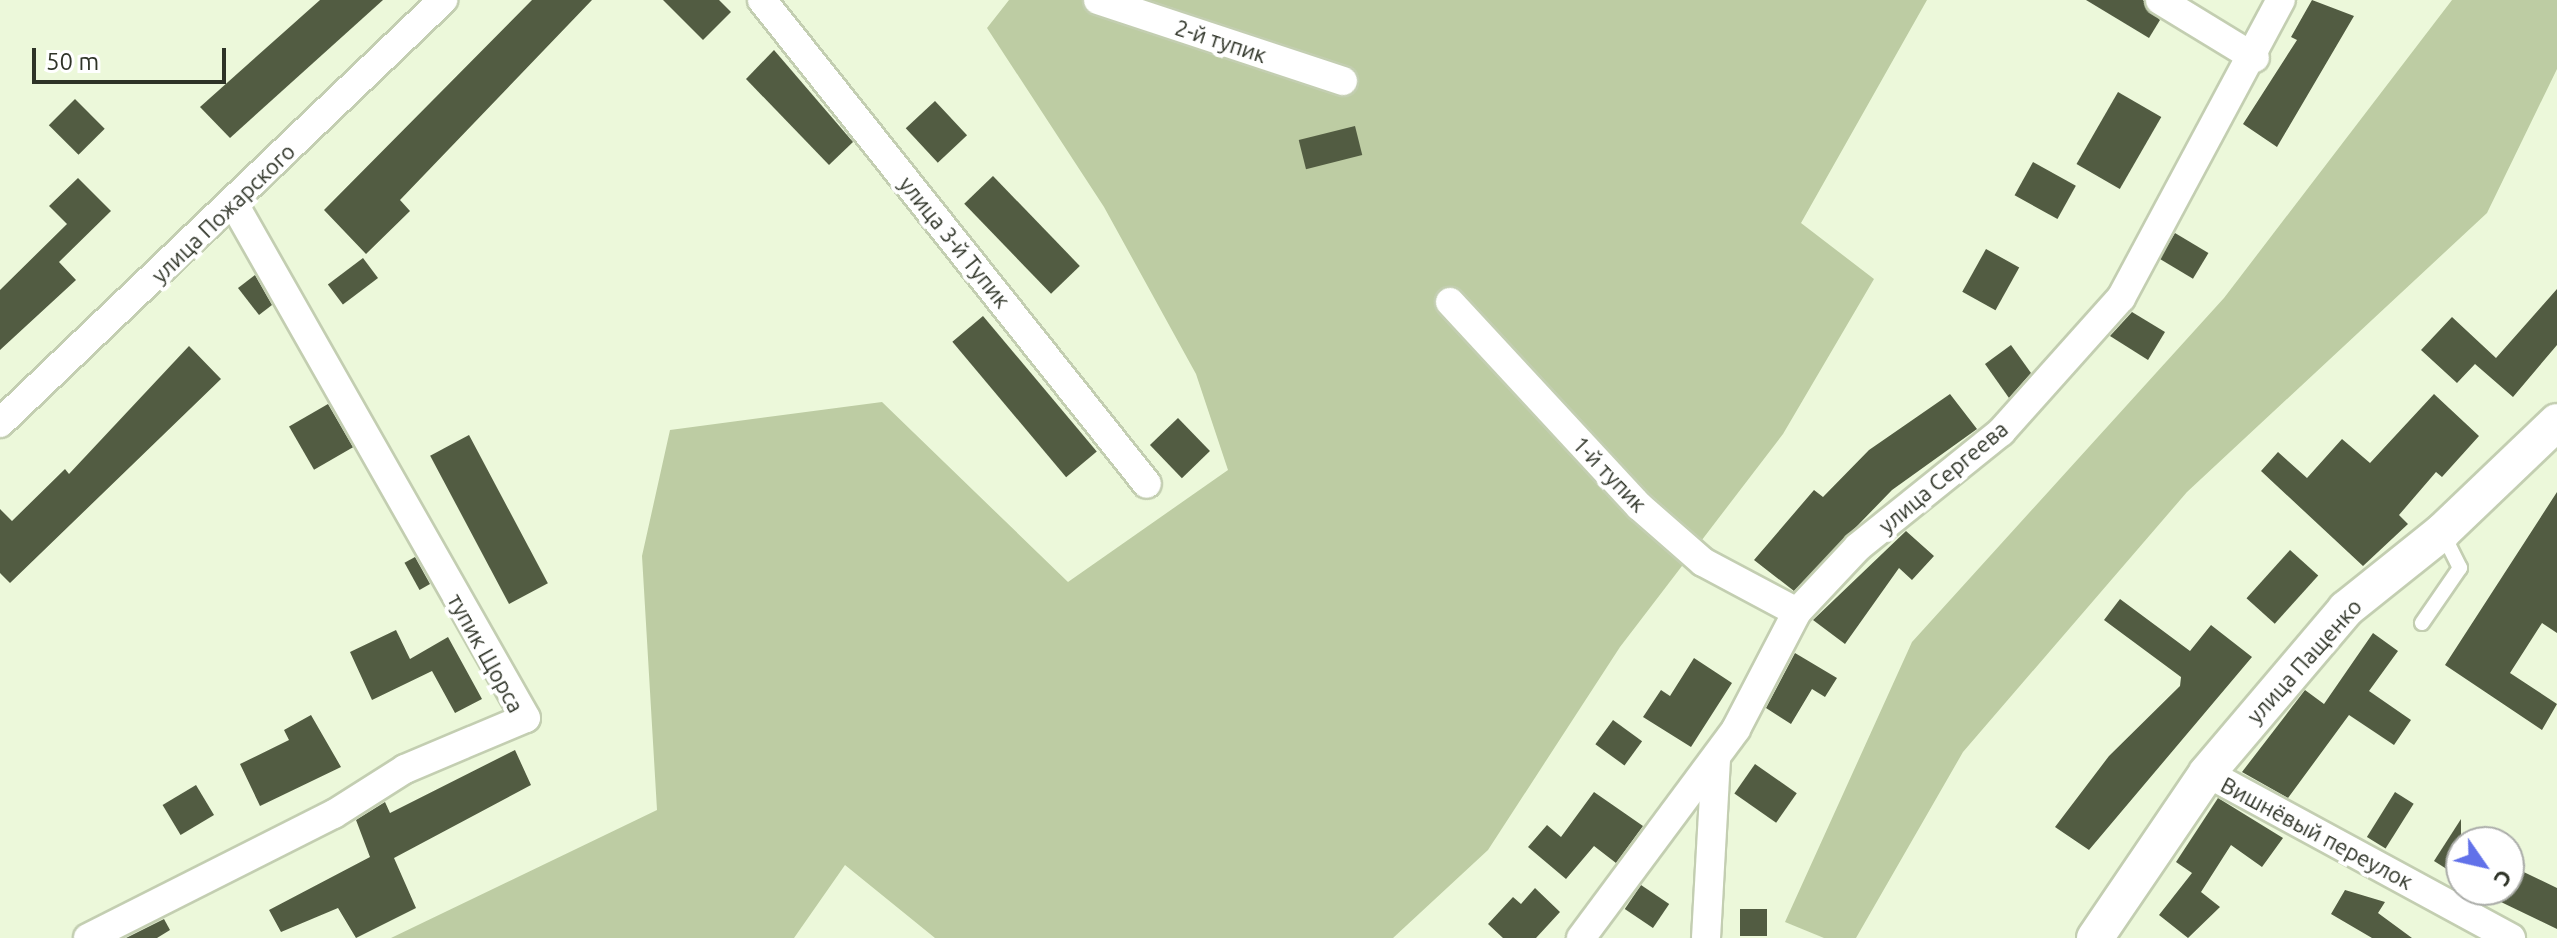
<!DOCTYPE html>
<meta charset="utf-8">
<style>
body{margin:0}
#map{position:relative;width:2557px;height:938px;overflow:hidden;background:#ecf8da;font-family:Ubuntu,sans-serif}
div>[style]{position:absolute}
[style*='--x']{left:calc(var(--x)*1px);top:calc(var(--y)*1px);width:calc(var(--w)*1px);rotate:calc(var(--a)*1deg)}
.green>*{inset:0;background:#bdcca3}
.building>*{inset:0;background:#525c42;transform-origin:0 0}
.roads{filter:drop-shadow(2px 0 #c3ceb1) drop-shadow(-2px 0 #c3ceb1) drop-shadow(0 2px #c3ceb1) drop-shadow(0 -2px #c3ceb1)}
.service>*{height:14px;margin:-7px;padding:0 7px;transform-origin:7px;border-radius:7px;background:#fff}
.minor>*{height:28px;margin:-14px;padding:0 14px;transform-origin:14px;border-radius:14px;background:#fff}
.tertiary>*{height:36px;margin:-18px;padding:0 18px;transform-origin:18px;border-radius:18px;background:#fff}
span{translate:-50% -50%;white-space:nowrap;text-align:center;line-height:1.15;-webkit-text-stroke:8px #fff;paint-order:stroke}
.street-label{font-size:22px;color:#2e3327}
.north{position:absolute;left:2445px;top:826px;width:80px;height:80px;box-sizing:border-box;background:#fff;border:2px solid #abada9;border-radius:50%;rotate:124deg;font-size:22px;font-weight:700;line-height:32px;text-align:center;color:#2e3327}
.north::after{content:'';display:block;margin:auto;width:28px;height:36px;background:#6171e9;clip-path:polygon(50% 0,100% 100%,50% 72%,0 100%)}
.scale{position:absolute;left:32px;top:48px;width:194px;height:36px;box-sizing:border-box;border:4px solid #2e3327;border-top:0;padding-left:10px;font-size:24px;line-height:28px;white-space:nowrap;color:#2e3327;-webkit-text-stroke:6px #fff;paint-order:stroke}
</style>
<div id="map">
<div class="green">
<div style="clip-path:polygon(1009px 0,1927px 0,1801px 223px,1874px 279px,1783px 434px,1620px 647px,1488px 850px,1393px 938px,935px 938px,845px 865px,794px 938px,391px 938px,657px 810px,642px 556px,670px 430px,882px 402px,1068px 582px,1228px 470px,1196px 374px,1104px 207px,987px 28px)"></div>
<div style="clip-path:polygon(2452px 0,2557px 0,2557px 69px,2487px 213px,2187px 492px,1963px 752px,1856px 938px,1824px 938px,1785px 922px,1912px 642px,2224px 298px)"></div>
</div>
<div class="building">
<div style="clip-path:polygon(320px 0,383px 0,230px 138px,200px 107px)"></div>
<div style="clip-path:polygon(532px 0,592px 0,400px 200px,410px 211px,366px 254px,324px 210px)"></div>
<div style="clip-path:polygon(663px 0,719px 0,731px 12px,703px 40px)"></div>
<div style="clip-path:polygon(2086px 0,2143px 0,2160px 20px,2149px 38px)"></div>
<div style="clip-path:polygon(2312px 0,2354px 16px,2277px 147px,2243px 124px,2297px 40px,2291px 37px)"></div>
<div style="clip-path:polygon(774px 50px,853px 142px,829px 165px,746px 79px)"></div>
<div style="left:2118px;top:92px;width:50px;height:83px;rotate:30deg"></div>
<div style="left:75px;top:99px;width:42px;height:37px;rotate:45deg"></div>
<div style="left:935px;top:101px;width:47px;height:40px;rotate:47deg"></div>
<div style="left:1355px;top:126px;width:30px;height:58px;rotate:76deg"></div>
<div style="left:2033px;top:162px;width:49px;height:38px;rotate:29deg"></div>
<div style="left:993px;top:176px;width:125px;height:40px;rotate:46deg"></div>
<div style="clip-path:polygon(78px 178px,111px 211px,59px 262px,76px 280px,0 350px,0 290px,67px 224px,49px 206px)"></div>
<div style="left:2175px;top:233px;width:39px;height:30px;rotate:31deg"></div>
<div style="left:1986px;top:249px;width:38px;height:49px;rotate:29deg"></div>
<div style="left:363px;top:258px;width:25px;height:44px;rotate:53deg"></div>
<div style="clip-path:polygon(255px 275px,272px 305px,259px 315px,238px 288px)"></div>
<div style="clip-path:polygon(2557px 289px,2557px 345px,2513px 397px,2475px 364px,2457px 383px,2421px 350px,2452px 317px,2496px 358px)"></div>
<div style="clip-path:polygon(2132px 312px,2165px 332px,2148px 360px,2110px 336px)"></div>
<div style="left:983px;top:316px;width:177px;height:40px;rotate:50deg"></div>
<div style="clip-path:polygon(2011px 345px,2031px 373px,2009px 398px,1985px 364px)"></div>
<div style="clip-path:polygon(189px 346px,221px 379px,10px 583px,0 573px,0 509px,12px 521px,65px 469px,69px 474px)"></div>
<div style="clip-path:polygon(1950px 394px,1977px 429px,1892px 490px,1794px 591px,1754px 560px,1814px 490px,1823px 497px,1869px 450px)"></div>
<div style="clip-path:polygon(2434px 394px,2479px 436px,2442px 477px,2436px 472px,2399px 515px,2408px 524px,2363px 566px,2261px 471px,2278px 452px,2307px 478px,2342px 439px,2370px 463px)"></div>
<div style="left:328px;top:404px;width:50px;height:45px;rotate:60deg"></div>
<div style="left:1178px;top:418px;width:46px;height:39px;rotate:46deg"></div>
<div style="left:469px;top:435px;width:168px;height:44px;rotate:62deg"></div>
<div style="clip-path:polygon(2557px 492px,2557px 633px,2542px 623px,2510px 673px,2557px 704px,2542px 730px,2445px 665px)"></div>
<div style="clip-path:polygon(1906px 531px,1934px 556px,1912px 580px,1899px 568px,1845px 644px,1813px 620px)"></div>
<div style="left:2290px;top:550px;width:38px;height:65px;rotate:42deg"></div>
<div style="left:415px;top:557px;width:31px;height:12px;rotate:61deg"></div>
<div style="clip-path:polygon(2120px 599px,2190px 651px,2211px 625px,2252px 657px,2089px 850px,2055px 827px,2109px 756px,2180px 686px,2181px 677px,2104px 620px)"></div>
<div style="clip-path:polygon(396px 630px,410px 659px,448px 637px,482px 699px,455px 713px,432px 671px,372px 700px,350px 652px)"></div>
<div style="clip-path:polygon(2373px 633px,2398px 651px,2369px 691px,2411px 720px,2394px 745px,2349px 715px,2288px 798px,2242px 772px,2305px 690px,2324px 704px)"></div>
<div style="clip-path:polygon(1795px 653px,1837px 678px,1825px 697px,1812px 689px,1791px 724px,1766px 708px)"></div>
<div style="clip-path:polygon(1694px 658px,1732px 683px,1691px 747px,1643px 717px,1661px 690px,1670px 696px)"></div>
<div style="clip-path:polygon(311px 715px,341px 767px,260px 806px,240px 764px,289px 740px,284px 730px)"></div>
<div style="left:1613px;top:720px;width:36px;height:30px;rotate:36deg"></div>
<div style="clip-path:polygon(515px 750px,531px 785px,394px 858px,416px 908px,356px 938px,338px 908px,281px 932px,269px 910px,370px 857px,356px 820px,385px 802px,390px 813px)"></div>
<div style="left:1755px;top:764px;width:51px;height:36px;rotate:35deg"></div>
<div style="left:196px;top:785px;width:35px;height:39px;rotate:59deg"></div>
<div style="clip-path:polygon(1594px 792px,1643px 826px,1616px 863px,1594px 846px,1566px 879px,1528px 847px,1547px 825px,1561px 837px)"></div>
<div style="left:2395px;top:792px;width:22px;height:53px;rotate:32deg"></div>
<div style="clip-path:polygon(2218px 798px,2283px 838px,2262px 867px,2231px 845px,2201px 892px,2220px 907px,2188px 938px,2159px 915px,2192px 873px,2176px 862px)"></div>
<div style="clip-path:polygon(2461px 819px,2461px 878px,2434px 861px)"></div>
<div style="clip-path:polygon(2509px 865px,2557px 888px,2557px 929px,2476px 890px,2509px 890px)"></div>
<div style="left:1641px;top:885px;width:34px;height:29px;rotate:34deg"></div>
<div style="clip-path:polygon(1535px 888px,1560px 912px,1536px 938px,1503px 938px,1488px 924px,1513px 897px,1521px 904px)"></div>
<div style="clip-path:polygon(2345px 890px,2385px 902px,2378px 913px,2412px 938px,2372px 938px,2331px 914px)"></div>
<div style="left:1767px;top:909px;width:27px;height:27px;rotate:90deg"></div>
<div style="clip-path:polygon(164px 919px,170px 930px,157px 938px,126px 938px)"></div>
</div>
<div class="roads">
<div class="service">
<div style="--x:2422;--y:623;--w:67;--a:-55.4"></div>
<div style="--x:2460;--y:568;--w:40;--a:-116.6"></div>
</div>
<div class="minor">
<div style="--x:762;--y:0;--w:618;--a:51.5"></div>
<div style="--x:1098;--y:0;--w:258;--a:18.3"></div>
<div style="--x:2160;--y:0;--w:111;--a:31.4"></div>
<div style="--x:1450;--y:302;--w:278;--a:47.2"></div>
<div style="--x:1639;--y:506;--w:85;--a:41.2"></div>
<div style="--x:1703;--y:562;--w:106;--a:28"></div>
<div style="--x:0;--y:423;--w:613;--a:-43.68"></div>
<div style="--x:2207;--y:773;--w:346;--a:28.5"></div>
<div style="--x:88;--y:938;--w:275;--a:-26.8"></div>
<div style="--x:334;--y:814;--w:84;--a:-32.4"></div>
<div style="--x:405;--y:769;--w:131;--a:-22.9"></div>
<div style="--x:526;--y:718;--w:591;--a:-119.6"></div>
<div style="--x:1581;--y:938;--w:260;--a:-53.4"></div>
<div style="--x:1736;--y:729;--w:132;--a:-62.5"></div>
<div style="--x:1797;--y:612;--w:89;--a:-46.8"></div>
<div style="--x:1858;--y:547;--w:184;--a:-38.8"></div>
<div style="--x:2001;--y:432;--w:180;--a:-48.2"></div>
<div style="--x:2121;--y:298;--w:338;--a:-61.8"></div>
<div style="--x:1706;--y:938;--w:180;--a:-86.8"></div>
</div>
<div class="tertiary">
<div style="--x:2095;--y:938;--w:199;--a:-55.8"></div>
<div style="--x:2207;--y:773;--w:215;--a:-49.7"></div>
<div style="--x:2346;--y:609;--w:123;--a:-38.7"></div>
<div style="--x:2442;--y:532;--w:159;--a:-43.7"></div>
</div>
</div>
<div class="street-label">
<span style="left:1221px;top:41px;rotate:18deg">2-й тупик</span>
<span style="left:223px;top:213px;rotate:-44deg">улица Пожарского</span>
<span style="left:955px;top:242px;rotate:51deg">улица 3-й Тупик</span>
<span style="left:1610px;top:474px;rotate:46deg">1-й тупик</span>
<span style="left:1943px;top:477px;rotate:-40deg">улица Сергеева</span>
<span style="left:486px;top:653px;rotate:61deg">тупик Щорса</span>
<span style="left:2304px;top:661px;rotate:-48deg">улица Пащенко</span>
<span style="left:2317px;top:833px;rotate:28deg">Вишнёвый переулок</span>
</div>
<div class="north">С</div>
<div class="scale">50 m</div>
</div>
